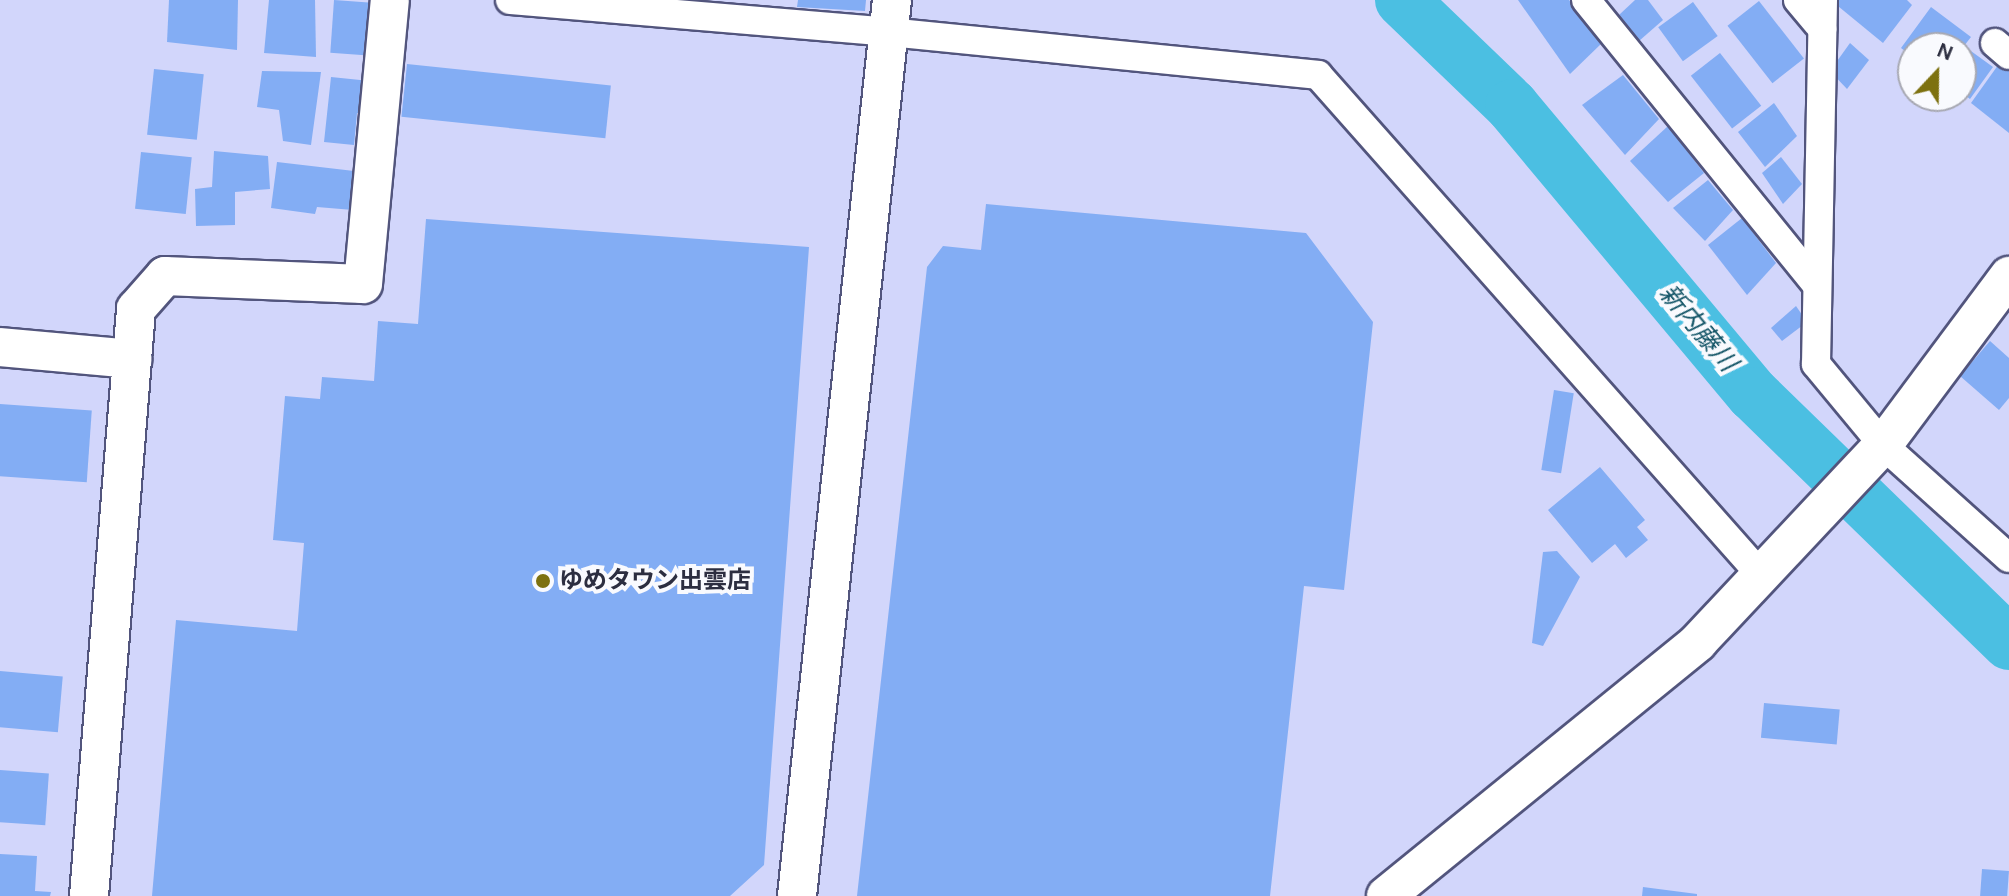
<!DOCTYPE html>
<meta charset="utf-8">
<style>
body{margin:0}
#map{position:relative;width:2009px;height:896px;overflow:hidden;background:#d2d6fb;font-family:Karla,"Noto Sans JP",sans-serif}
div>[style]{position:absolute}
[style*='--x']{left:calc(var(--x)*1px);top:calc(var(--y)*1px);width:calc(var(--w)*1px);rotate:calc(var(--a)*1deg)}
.river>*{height:54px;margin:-27px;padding:0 27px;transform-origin:27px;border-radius:27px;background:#4bbfe2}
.building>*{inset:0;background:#83adf4;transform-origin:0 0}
.roads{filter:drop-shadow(2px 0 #52557d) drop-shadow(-2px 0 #52557d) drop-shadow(0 2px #52557d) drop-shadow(0 -2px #52557d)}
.street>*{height:28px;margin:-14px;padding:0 14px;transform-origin:14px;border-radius:14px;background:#fff}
.secondary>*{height:38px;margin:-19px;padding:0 19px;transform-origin:19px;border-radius:19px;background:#fff}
.dots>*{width:22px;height:22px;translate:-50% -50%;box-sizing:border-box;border:4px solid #f9fafe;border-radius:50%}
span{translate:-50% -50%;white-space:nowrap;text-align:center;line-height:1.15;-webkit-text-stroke:8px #f9fafe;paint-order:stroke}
.poi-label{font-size:24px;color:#2c2e40;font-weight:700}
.left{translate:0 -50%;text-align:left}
.water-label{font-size:26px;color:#125466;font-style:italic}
.north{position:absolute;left:1897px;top:32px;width:80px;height:80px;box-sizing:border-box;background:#f9fafe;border:2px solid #a7a8b2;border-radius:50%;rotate:22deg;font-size:22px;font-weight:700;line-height:32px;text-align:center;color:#2c2e40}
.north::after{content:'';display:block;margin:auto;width:28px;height:36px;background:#7d7110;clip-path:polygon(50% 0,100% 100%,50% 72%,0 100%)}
</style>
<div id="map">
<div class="river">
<div style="--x:1402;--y:0;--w:153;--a:43.9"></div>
<div style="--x:1512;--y:106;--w:376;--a:50.1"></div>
<div style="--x:1753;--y:394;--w:357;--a:44.2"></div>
</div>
<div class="building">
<div style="clip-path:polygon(169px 0,238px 0,237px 50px,167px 42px)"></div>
<div style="clip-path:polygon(269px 0,315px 0,316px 57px,264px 53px)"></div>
<div style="left:334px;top:0;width:45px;height:53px;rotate:4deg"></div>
<div style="clip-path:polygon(798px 0,866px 0,865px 11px,797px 7px)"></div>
<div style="clip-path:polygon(1518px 0,1569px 0,1603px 42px,1570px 74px)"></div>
<div style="clip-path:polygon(1635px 0,1648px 0,1663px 20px,1639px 41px,1619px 15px)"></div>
<div style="clip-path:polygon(1836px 0,1907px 0,1912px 5px,1883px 43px,1833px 2px)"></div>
<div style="left:1759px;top:1px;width:73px;height:40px;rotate:52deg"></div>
<div style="left:1693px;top:2px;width:42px;height:43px;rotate:54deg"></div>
<div style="clip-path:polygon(1931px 7px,1971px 37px,1964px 46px,1993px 67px,1970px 99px,1961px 92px,1961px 48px,1913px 48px,1913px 57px,1901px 48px)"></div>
<div style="clip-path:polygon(1850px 43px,1869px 60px,1847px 89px,1830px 71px)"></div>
<div style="left:1720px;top:53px;width:67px;height:37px;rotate:52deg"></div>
<div style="clip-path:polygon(2001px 61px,2009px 68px,2009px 133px,1971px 103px)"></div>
<div style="left:407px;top:64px;width:205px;height:53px;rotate:6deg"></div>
<div style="left:154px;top:69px;width:50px;height:66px;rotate:6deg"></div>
<div style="clip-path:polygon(262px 71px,321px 72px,311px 145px,283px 141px,279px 110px,257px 107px)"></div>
<div style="clip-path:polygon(1623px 75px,1659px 119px,1625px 155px,1582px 105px)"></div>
<div style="clip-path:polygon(331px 77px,370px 81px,370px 116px,357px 113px,354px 145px,324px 142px)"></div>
<div style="clip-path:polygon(1774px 103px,1797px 136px,1765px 167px,1738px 132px)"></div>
<div style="clip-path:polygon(1668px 126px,1704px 173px,1668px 202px,1630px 161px)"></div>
<div style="clip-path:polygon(214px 151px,268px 156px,270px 189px,235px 192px,235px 225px,196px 226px,195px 189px,212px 187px)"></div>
<div style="left:141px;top:152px;width:51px;height:57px;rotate:6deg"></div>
<div style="clip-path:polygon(1781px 157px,1802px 184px,1783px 204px,1762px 173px)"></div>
<div style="clip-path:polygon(277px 162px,354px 171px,353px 210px,317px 207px,315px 214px,271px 208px)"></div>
<div style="clip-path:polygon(1708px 180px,1733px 210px,1705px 241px,1673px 208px)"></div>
<div style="clip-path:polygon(986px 204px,1306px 233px,1373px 322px,1344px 590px,1304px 586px,1270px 896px,857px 896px,927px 267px,943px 246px,981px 250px)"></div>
<div style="clip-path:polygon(1742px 218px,1776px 263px,1747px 295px,1708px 245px)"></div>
<div style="clip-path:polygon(426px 219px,809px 247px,764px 865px,730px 896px,152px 896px,176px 620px,297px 631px,304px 543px,273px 540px,285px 396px,320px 399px,322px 377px,374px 381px,378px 321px,418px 324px)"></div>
<div style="clip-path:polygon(1796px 306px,1807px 322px,1782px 341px,1771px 328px)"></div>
<div style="clip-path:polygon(1990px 341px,2009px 358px,2009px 398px,1999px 410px,1960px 376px)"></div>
<div style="left:1554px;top:390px;width:20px;height:81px;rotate:9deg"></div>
<div style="left:0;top:404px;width:92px;height:72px;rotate:4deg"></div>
<div style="clip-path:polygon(1600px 467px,1645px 520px,1637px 527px,1648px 540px,1626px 558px,1615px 544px,1592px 563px,1548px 510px)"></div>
<div style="clip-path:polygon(1557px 551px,1580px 577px,1543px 646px,1532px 643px,1543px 552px)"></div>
<div style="left:0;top:671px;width:63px;height:56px;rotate:5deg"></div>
<div style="left:1764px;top:703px;width:76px;height:35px;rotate:5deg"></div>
<div style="left:0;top:770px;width:49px;height:52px;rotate:4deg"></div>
<div style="clip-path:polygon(0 854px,37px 856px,35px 891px,51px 892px,50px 896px,0 896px)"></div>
<div style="left:1982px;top:869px;width:27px;height:27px;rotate:4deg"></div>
<div style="clip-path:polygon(1643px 887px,1697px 894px,1697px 896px,1642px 896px)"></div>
</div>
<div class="roads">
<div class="street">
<div style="--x:510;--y:0;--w:380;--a:4.8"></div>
<div style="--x:889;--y:32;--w:431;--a:5.7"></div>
<div style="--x:1318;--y:75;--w:668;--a:48.46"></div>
<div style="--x:1586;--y:0;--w:367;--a:51"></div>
<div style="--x:1798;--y:0;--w:38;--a:50"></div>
<div style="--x:1823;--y:0;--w:364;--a:91.1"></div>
<div style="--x:1816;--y:364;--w:105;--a:50.4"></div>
<div style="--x:1883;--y:445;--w:169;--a:41.9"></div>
<div style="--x:1995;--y:43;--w:18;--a:41"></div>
</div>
<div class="secondary">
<div style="--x:0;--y:347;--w:133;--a:5.2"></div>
<div style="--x:89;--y:896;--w:589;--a:-85.42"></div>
<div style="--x:136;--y:309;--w:44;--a:-48.7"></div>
<div style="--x:165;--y:276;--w:198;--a:2.3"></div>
<div style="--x:363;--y:284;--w:285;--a:-84.6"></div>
<div style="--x:797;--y:896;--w:901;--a:-83.95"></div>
<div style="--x:1386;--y:896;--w:402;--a:-39.1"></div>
<div style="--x:1698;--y:642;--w:270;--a:-46.8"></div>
<div style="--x:1883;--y:445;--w:211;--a:-53.3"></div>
</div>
</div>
<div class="dots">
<div style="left:543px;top:581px;background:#7d7110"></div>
</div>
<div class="poi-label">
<span class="left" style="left:559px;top:581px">ゆめタウン出雲店</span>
</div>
<div class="water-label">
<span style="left:1698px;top:328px;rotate:50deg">新内藤川</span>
</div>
<div class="north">N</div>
</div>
